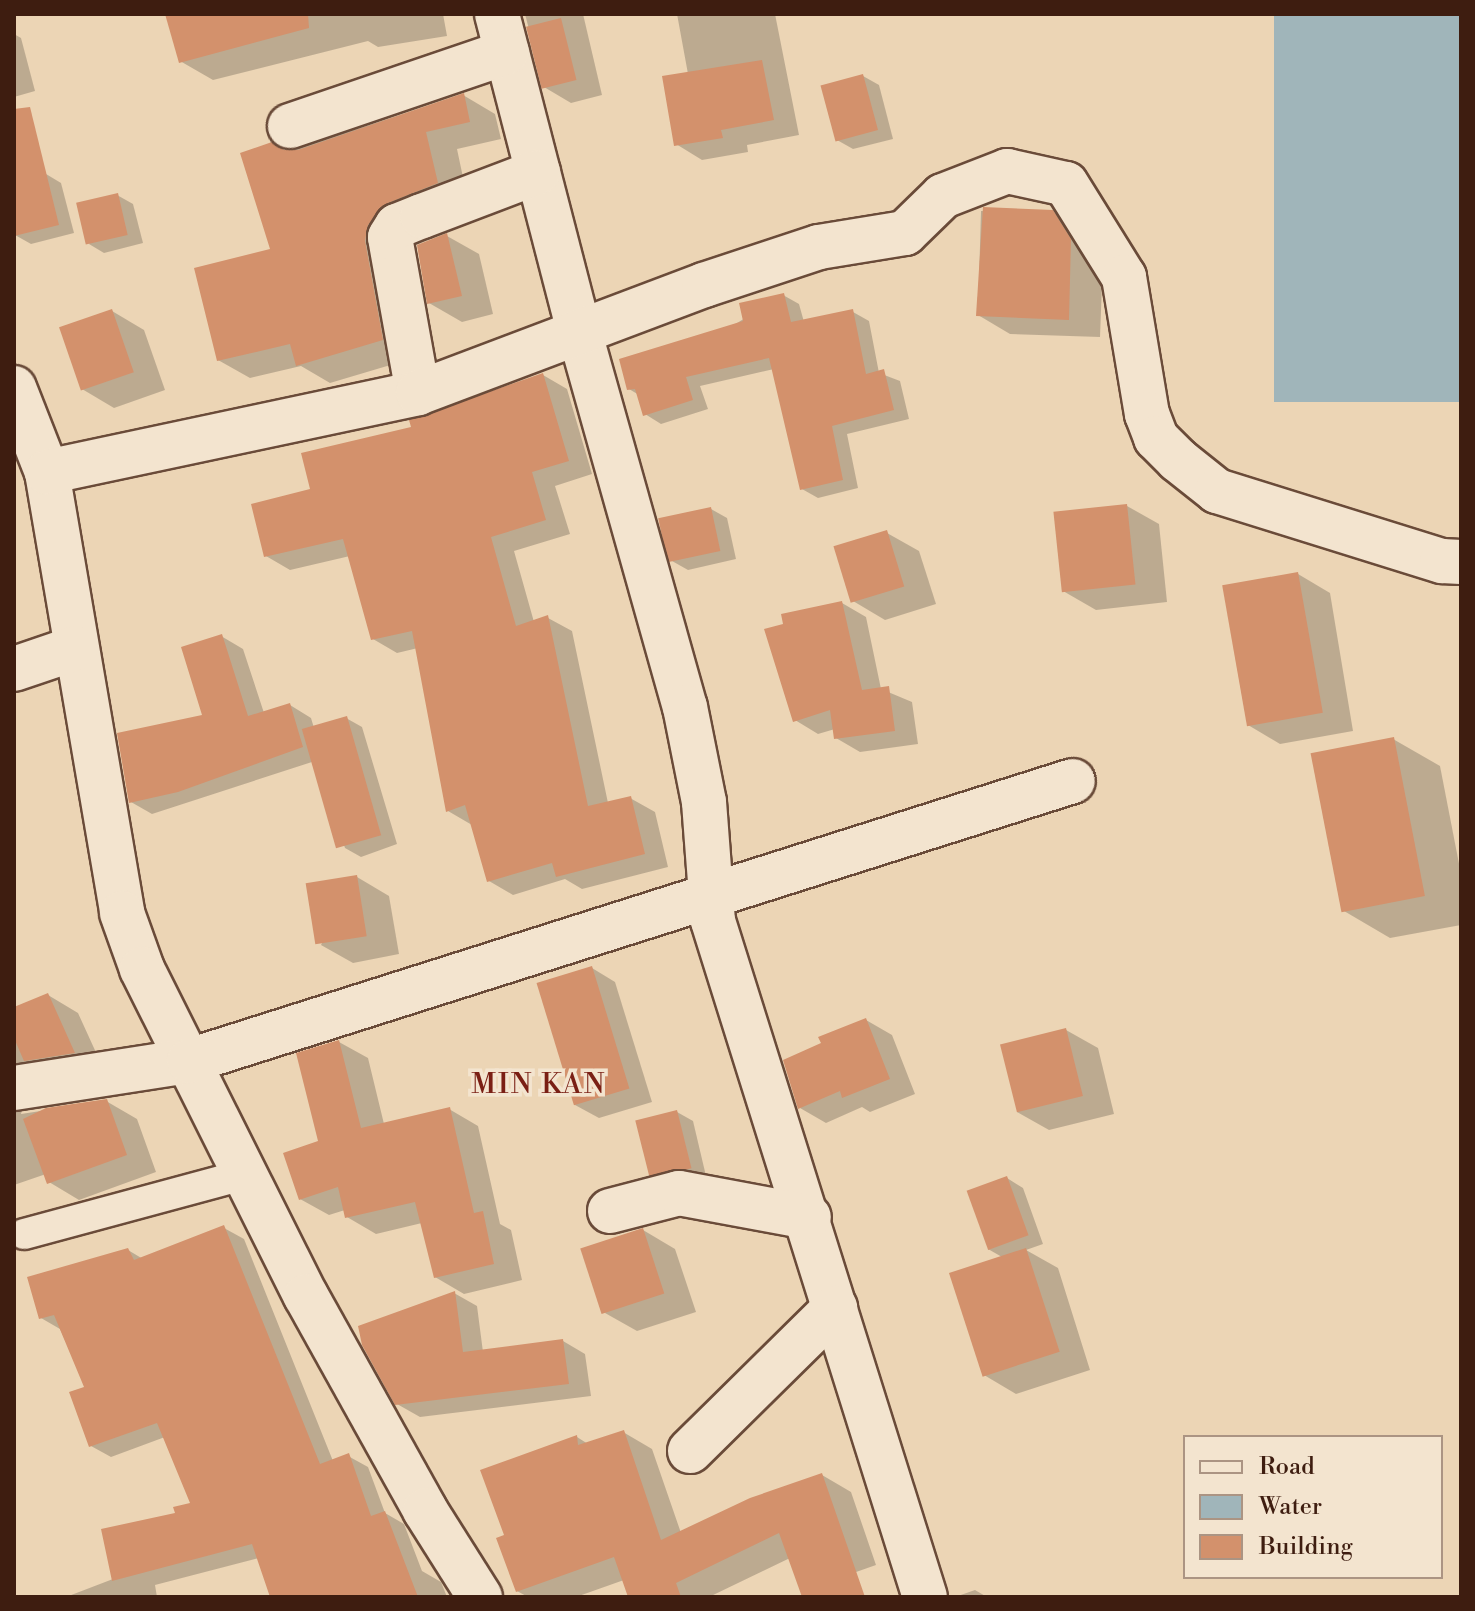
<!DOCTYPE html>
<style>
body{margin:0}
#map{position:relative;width:1475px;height:1611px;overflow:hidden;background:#ecd5b5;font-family:"Libre Bodoni",serif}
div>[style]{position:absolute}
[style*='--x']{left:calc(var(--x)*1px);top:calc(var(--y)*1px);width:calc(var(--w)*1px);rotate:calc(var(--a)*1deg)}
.water>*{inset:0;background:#a0b5ba;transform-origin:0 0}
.shadow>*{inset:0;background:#0003}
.building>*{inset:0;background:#d3916c;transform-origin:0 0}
.roads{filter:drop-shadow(2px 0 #6a4b39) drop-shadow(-2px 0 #6a4b39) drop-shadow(0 2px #6a4b39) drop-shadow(0 -2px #6a4b39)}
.lane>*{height:30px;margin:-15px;padding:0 15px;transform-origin:15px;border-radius:15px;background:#f3e4cf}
.street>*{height:44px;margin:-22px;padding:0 22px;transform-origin:22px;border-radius:22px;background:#f3e4cf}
span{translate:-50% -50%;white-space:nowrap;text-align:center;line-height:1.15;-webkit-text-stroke:7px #f3e4cf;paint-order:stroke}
.quarter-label{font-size:28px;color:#7a1f14;letter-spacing:2px}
.frame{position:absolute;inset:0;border:16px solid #3e1d10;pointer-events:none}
.legend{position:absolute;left:1183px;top:1435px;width:260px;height:144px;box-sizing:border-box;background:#f3e4cf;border:2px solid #ab9483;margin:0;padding:10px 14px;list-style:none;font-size:24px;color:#3e1d10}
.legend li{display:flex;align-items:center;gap:16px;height:40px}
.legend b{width:40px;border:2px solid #ab9483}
</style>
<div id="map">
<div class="water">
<div style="left:1274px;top:14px;width:187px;height:388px"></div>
</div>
<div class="shadow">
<div style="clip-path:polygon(167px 14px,443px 14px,447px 36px,378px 47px,368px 41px,213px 80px,180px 61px)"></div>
<div style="clip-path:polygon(525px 14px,583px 14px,602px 95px,571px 103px,544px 87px)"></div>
<div style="clip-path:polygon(677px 14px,775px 14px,799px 135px,747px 145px,748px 152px,702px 160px,676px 144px,688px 74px)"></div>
<div style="clip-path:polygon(14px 34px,21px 38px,35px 91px,14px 97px)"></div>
<div style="clip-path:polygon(863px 76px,879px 85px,893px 139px,853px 149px,837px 140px)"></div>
<div style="clip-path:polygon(463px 95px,495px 114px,501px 139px,457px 149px,468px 201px,400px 243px,414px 358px,330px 383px,301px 366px,250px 378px,218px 360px,273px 251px,285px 152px)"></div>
<div style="clip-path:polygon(46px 174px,61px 183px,74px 233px,31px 244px,15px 235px,14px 182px)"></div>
<div style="clip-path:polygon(117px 195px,133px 204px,143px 243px,104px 253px,89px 244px)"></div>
<div style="clip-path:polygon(981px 211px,1052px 212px,1085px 231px,1103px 259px,1100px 337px,1010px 334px,978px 315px)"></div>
<div style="clip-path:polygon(447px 236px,479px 254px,493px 314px,462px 322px,429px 303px)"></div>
<div style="clip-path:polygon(783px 295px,799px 304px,804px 322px,853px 312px,869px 321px,879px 373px,900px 381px,909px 419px,847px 434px,858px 488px,818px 498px,802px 489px,774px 369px,700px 386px,708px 409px,661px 424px,645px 414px,639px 395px,629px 389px)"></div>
<div style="clip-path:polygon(112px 311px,144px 330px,165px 390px,114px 408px,82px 389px)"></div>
<div style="clip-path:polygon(543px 375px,567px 389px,592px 474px,555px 486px,570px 534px,514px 551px,534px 622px,548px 618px,572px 631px,608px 803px,630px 798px,655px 812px,668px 867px,582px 889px,565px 879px,513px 895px,489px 881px,472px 825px,448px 811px,418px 648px,397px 653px,373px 639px,350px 556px,290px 570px,266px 556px,312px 490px,413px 428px)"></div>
<div style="clip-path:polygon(1127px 506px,1159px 524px,1167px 602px,1096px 610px,1063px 591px)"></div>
<div style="clip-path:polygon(711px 509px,727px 518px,736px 559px,688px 570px,672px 561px)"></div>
<div style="clip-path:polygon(887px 533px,919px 551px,936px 604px,885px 620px,853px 601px)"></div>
<div style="clip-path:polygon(1298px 574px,1330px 593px,1353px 731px,1280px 744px,1248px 725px)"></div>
<div style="clip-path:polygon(842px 603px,866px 617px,881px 689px,912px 702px,918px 744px,860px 752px,836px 738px,835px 729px,818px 734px,795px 720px)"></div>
<div style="clip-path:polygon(221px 636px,243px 649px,264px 713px,290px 705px,311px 718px,314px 728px,346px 718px,362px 727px,397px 844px,361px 857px,345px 848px,315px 761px,152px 814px,131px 802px,205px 716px)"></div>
<div style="clip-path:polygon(1393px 739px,1440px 766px,1461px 874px,1461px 925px,1390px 938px,1344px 911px)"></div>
<div style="clip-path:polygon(357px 877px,389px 896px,399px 954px,353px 963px,321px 945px)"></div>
<div style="clip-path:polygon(592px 968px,615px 982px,652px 1102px,599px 1118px,575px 1105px)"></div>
<div style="clip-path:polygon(48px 995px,78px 1013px,104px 1070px,29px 1085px,21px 1114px,106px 1101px,137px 1119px,156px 1172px,79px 1200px,49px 1182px,46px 1174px,14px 1185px,14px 1009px)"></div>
<div style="clip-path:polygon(866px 1020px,892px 1035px,915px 1094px,870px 1112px,862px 1107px,826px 1123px,800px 1108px)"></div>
<div style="clip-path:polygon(1066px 1030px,1098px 1048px,1114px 1114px,1049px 1130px,1017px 1112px)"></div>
<div style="clip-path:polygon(339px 1042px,368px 1058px,384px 1124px,449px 1109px,478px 1126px,500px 1224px,511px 1230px,522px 1280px,464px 1294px,435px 1277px,422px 1223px,376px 1234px,347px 1217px,345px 1210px,329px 1215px,300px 1199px,320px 1143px)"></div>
<div style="clip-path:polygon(677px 1112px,693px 1121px,706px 1176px,665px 1183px,649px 1174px)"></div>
<div style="clip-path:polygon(1007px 1178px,1023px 1188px,1043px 1244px,1026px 1250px,1058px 1268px,1090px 1370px,1016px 1394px,984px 1375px,1002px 1257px,988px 1249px)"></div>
<div style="clip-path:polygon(224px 1228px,244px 1239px,333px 1461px,348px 1456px,368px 1467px,385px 1513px,404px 1524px,422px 1571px,441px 1582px,447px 1597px,272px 1597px,259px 1558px,155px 1585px,157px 1597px,66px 1597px,113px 1579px,193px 1504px,165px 1437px,111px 1457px,91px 1446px,87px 1388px,60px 1329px,41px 1318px,128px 1250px,143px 1259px)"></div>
<div style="clip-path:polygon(643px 1230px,675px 1249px,696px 1312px,637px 1331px,605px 1313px)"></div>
<div style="clip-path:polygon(454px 1293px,477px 1306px,483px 1352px,563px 1341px,585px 1354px,591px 1396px,420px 1417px,397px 1404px)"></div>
<div style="clip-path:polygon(623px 1432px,652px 1449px,681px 1533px,822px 1475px,851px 1492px,876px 1565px,822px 1584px,790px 1558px,709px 1597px,630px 1597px,624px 1580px,576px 1597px,528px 1597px,517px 1591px,506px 1536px,577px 1437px,588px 1444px)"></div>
<div style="clip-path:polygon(975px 1590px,987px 1597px,955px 1597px)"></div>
</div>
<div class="building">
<div style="clip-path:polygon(165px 14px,308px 14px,309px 28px,179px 63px)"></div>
<div style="left:561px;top:18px;width:64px;height:36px;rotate:76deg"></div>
<div style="clip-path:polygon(762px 60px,774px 120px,721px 130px,723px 138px,674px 146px,662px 76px)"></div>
<div style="left:863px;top:74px;width:58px;height:44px;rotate:75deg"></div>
<div style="clip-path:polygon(464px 93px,470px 122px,426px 132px,438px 183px,388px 203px,368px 225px,365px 241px,383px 340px,296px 366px,290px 344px,217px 361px,194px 268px,270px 249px,240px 153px,272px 142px,284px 150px,298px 150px)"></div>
<div style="clip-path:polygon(30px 107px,59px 225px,14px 236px,14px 109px)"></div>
<div style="left:118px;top:193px;width:43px;height:43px;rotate:77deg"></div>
<div style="clip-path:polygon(983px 207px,1053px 210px,1071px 239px,1069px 320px,976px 316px)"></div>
<div style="clip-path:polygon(447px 233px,462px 296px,427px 304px,417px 245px)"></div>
<div style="clip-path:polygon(784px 293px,791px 322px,853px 309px,866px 374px,884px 369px,894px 410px,832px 426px,843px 480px,800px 490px,769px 358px,686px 377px,693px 400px,643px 416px,635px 389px,627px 390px,619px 359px,743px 321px,739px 303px)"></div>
<div style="left:112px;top:309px;width:67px;height:56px;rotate:71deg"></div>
<div style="clip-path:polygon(543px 373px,569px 461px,532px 472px,546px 520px,491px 537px,516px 626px,548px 615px,588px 806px,631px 796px,645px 854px,556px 877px,552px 863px,487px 882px,465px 805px,446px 812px,412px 631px,371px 640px,343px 539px,264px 557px,251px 504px,310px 489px,301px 453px,411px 427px,409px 420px)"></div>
<div style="left:1127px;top:504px;width:81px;height:74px;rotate:84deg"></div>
<div style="left:711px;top:507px;width:45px;height:54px;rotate:78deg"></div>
<div style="left:887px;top:530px;width:59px;height:56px;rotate:73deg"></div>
<div style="left:1298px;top:572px;width:143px;height:77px;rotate:80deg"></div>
<div style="clip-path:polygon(842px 601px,862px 690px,889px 686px,895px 731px,834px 739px,830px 710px,793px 722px,764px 629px,783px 624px,781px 614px)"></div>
<div style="clip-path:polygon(222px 634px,248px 716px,290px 703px,303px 747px,178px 792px,129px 803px,117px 733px,202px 715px,181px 647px)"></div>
<div style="left:347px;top:716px;width:124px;height:47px;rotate:74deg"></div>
<div style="left:1394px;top:737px;width:162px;height:85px;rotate:79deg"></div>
<div style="left:357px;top:875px;width:62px;height:52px;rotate:81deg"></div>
<div style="left:592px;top:966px;width:128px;height:58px;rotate:73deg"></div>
<div style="clip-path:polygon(48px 993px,75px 1053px,24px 1061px,14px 1038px,14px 1007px)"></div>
<div style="clip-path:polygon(866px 1018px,890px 1079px,842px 1098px,840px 1091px,798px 1109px,783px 1060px,821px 1043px,818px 1037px)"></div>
<div style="left:1066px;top:1028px;width:70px;height:68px;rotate:76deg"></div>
<div style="clip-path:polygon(339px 1040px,361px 1128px,450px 1107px,474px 1213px,483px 1211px,494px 1264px,434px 1278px,415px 1202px,345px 1218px,338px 1187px,299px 1200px,283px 1153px,318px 1141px,296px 1053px)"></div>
<div style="clip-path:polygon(107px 1099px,127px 1155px,47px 1184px,23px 1119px,46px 1108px)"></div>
<div style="left:677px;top:1110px;width:60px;height:43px;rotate:76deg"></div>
<div style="left:1007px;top:1176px;width:63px;height:43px;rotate:70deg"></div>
<div style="clip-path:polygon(224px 1225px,320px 1464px,349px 1453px,371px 1516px,385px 1511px,418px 1597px,270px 1597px,252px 1544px,112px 1581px,101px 1529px,175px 1513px,173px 1507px,190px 1503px,157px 1423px,89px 1447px,69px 1392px,84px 1387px,54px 1315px,39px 1319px,27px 1277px,128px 1248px,134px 1260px)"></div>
<div style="left:643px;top:1228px;width:69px;height:66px;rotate:72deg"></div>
<div style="left:1026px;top:1248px;width:109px;height:81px;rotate:72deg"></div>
<div style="clip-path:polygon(455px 1291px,463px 1352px,563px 1339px,569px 1384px,395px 1405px,362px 1345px,358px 1326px)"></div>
<div style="clip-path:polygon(624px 1430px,661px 1540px,750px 1498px,822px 1473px,865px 1597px,802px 1597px,779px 1533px,676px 1583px,681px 1597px,628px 1597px,614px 1557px,516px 1592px,496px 1538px,504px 1535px,480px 1470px,577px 1435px,578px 1445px)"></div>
</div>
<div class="roads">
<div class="lane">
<div style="--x:24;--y:1234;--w:230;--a:-15.1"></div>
</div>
<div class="street">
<div style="--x:497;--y:14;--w:331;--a:75.5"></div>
<div style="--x:580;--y:334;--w:387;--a:74.3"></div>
<div style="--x:685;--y:707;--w:97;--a:78.7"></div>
<div style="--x:704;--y:802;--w:119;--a:85.7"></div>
<div style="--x:713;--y:921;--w:708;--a:72.59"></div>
<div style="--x:290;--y:126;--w:229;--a:-18.8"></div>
<div style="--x:14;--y:388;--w:90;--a:68.6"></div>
<div style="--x:47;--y:472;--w:447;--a:80.3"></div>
<div style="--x:122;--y:913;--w:59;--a:70.3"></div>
<div style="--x:142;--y:969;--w:366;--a:63.4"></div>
<div style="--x:306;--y:1296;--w:245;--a:60.9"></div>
<div style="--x:425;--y:1510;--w:103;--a:57.7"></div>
<div style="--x:418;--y:393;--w:158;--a:-100.2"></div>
<div style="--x:390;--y:237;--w:13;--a:-58"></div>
<div style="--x:397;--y:226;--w:27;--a:-22"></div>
<div style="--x:422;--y:216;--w:124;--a:-20.8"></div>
<div style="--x:47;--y:472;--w:379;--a:-12"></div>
<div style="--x:418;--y:393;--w:306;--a:-20.7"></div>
<div style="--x:704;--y:285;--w:121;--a:-18.3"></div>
<div style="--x:819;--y:247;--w:87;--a:-9.2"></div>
<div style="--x:905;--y:233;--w:53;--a:-44.2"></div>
<div style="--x:943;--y:196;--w:69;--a:-21.3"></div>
<div style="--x:1007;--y:171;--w:60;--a:12.4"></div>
<div style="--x:1066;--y:184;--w:110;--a:58.1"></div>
<div style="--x:1124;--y:277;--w:139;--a:80.5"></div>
<div style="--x:1147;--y:414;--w:26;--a:69"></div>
<div style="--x:1156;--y:438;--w:31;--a:45"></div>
<div style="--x:1178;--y:460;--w:50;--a:38.5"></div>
<div style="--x:1217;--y:491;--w:236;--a:17.3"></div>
<div style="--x:1442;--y:561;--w:19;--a:3"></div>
<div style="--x:14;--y:669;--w:65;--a:-18.7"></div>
<div style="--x:14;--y:1088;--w:177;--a:-8.8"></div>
<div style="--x:189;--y:1061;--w:927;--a:-17.58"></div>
<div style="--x:610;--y:1211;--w:71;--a:-14.6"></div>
<div style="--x:679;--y:1193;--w:132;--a:10.5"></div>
<div style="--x:690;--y:1451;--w:204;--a:-44.6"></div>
</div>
</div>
<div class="quarter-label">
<span style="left:539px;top:1085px">MIN KAN</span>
</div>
<div class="frame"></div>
<ul class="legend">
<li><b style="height:10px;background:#f3e4cf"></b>Road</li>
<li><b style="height:22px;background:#a0b5ba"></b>Water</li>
<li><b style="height:22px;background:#d3916c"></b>Building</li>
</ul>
</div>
